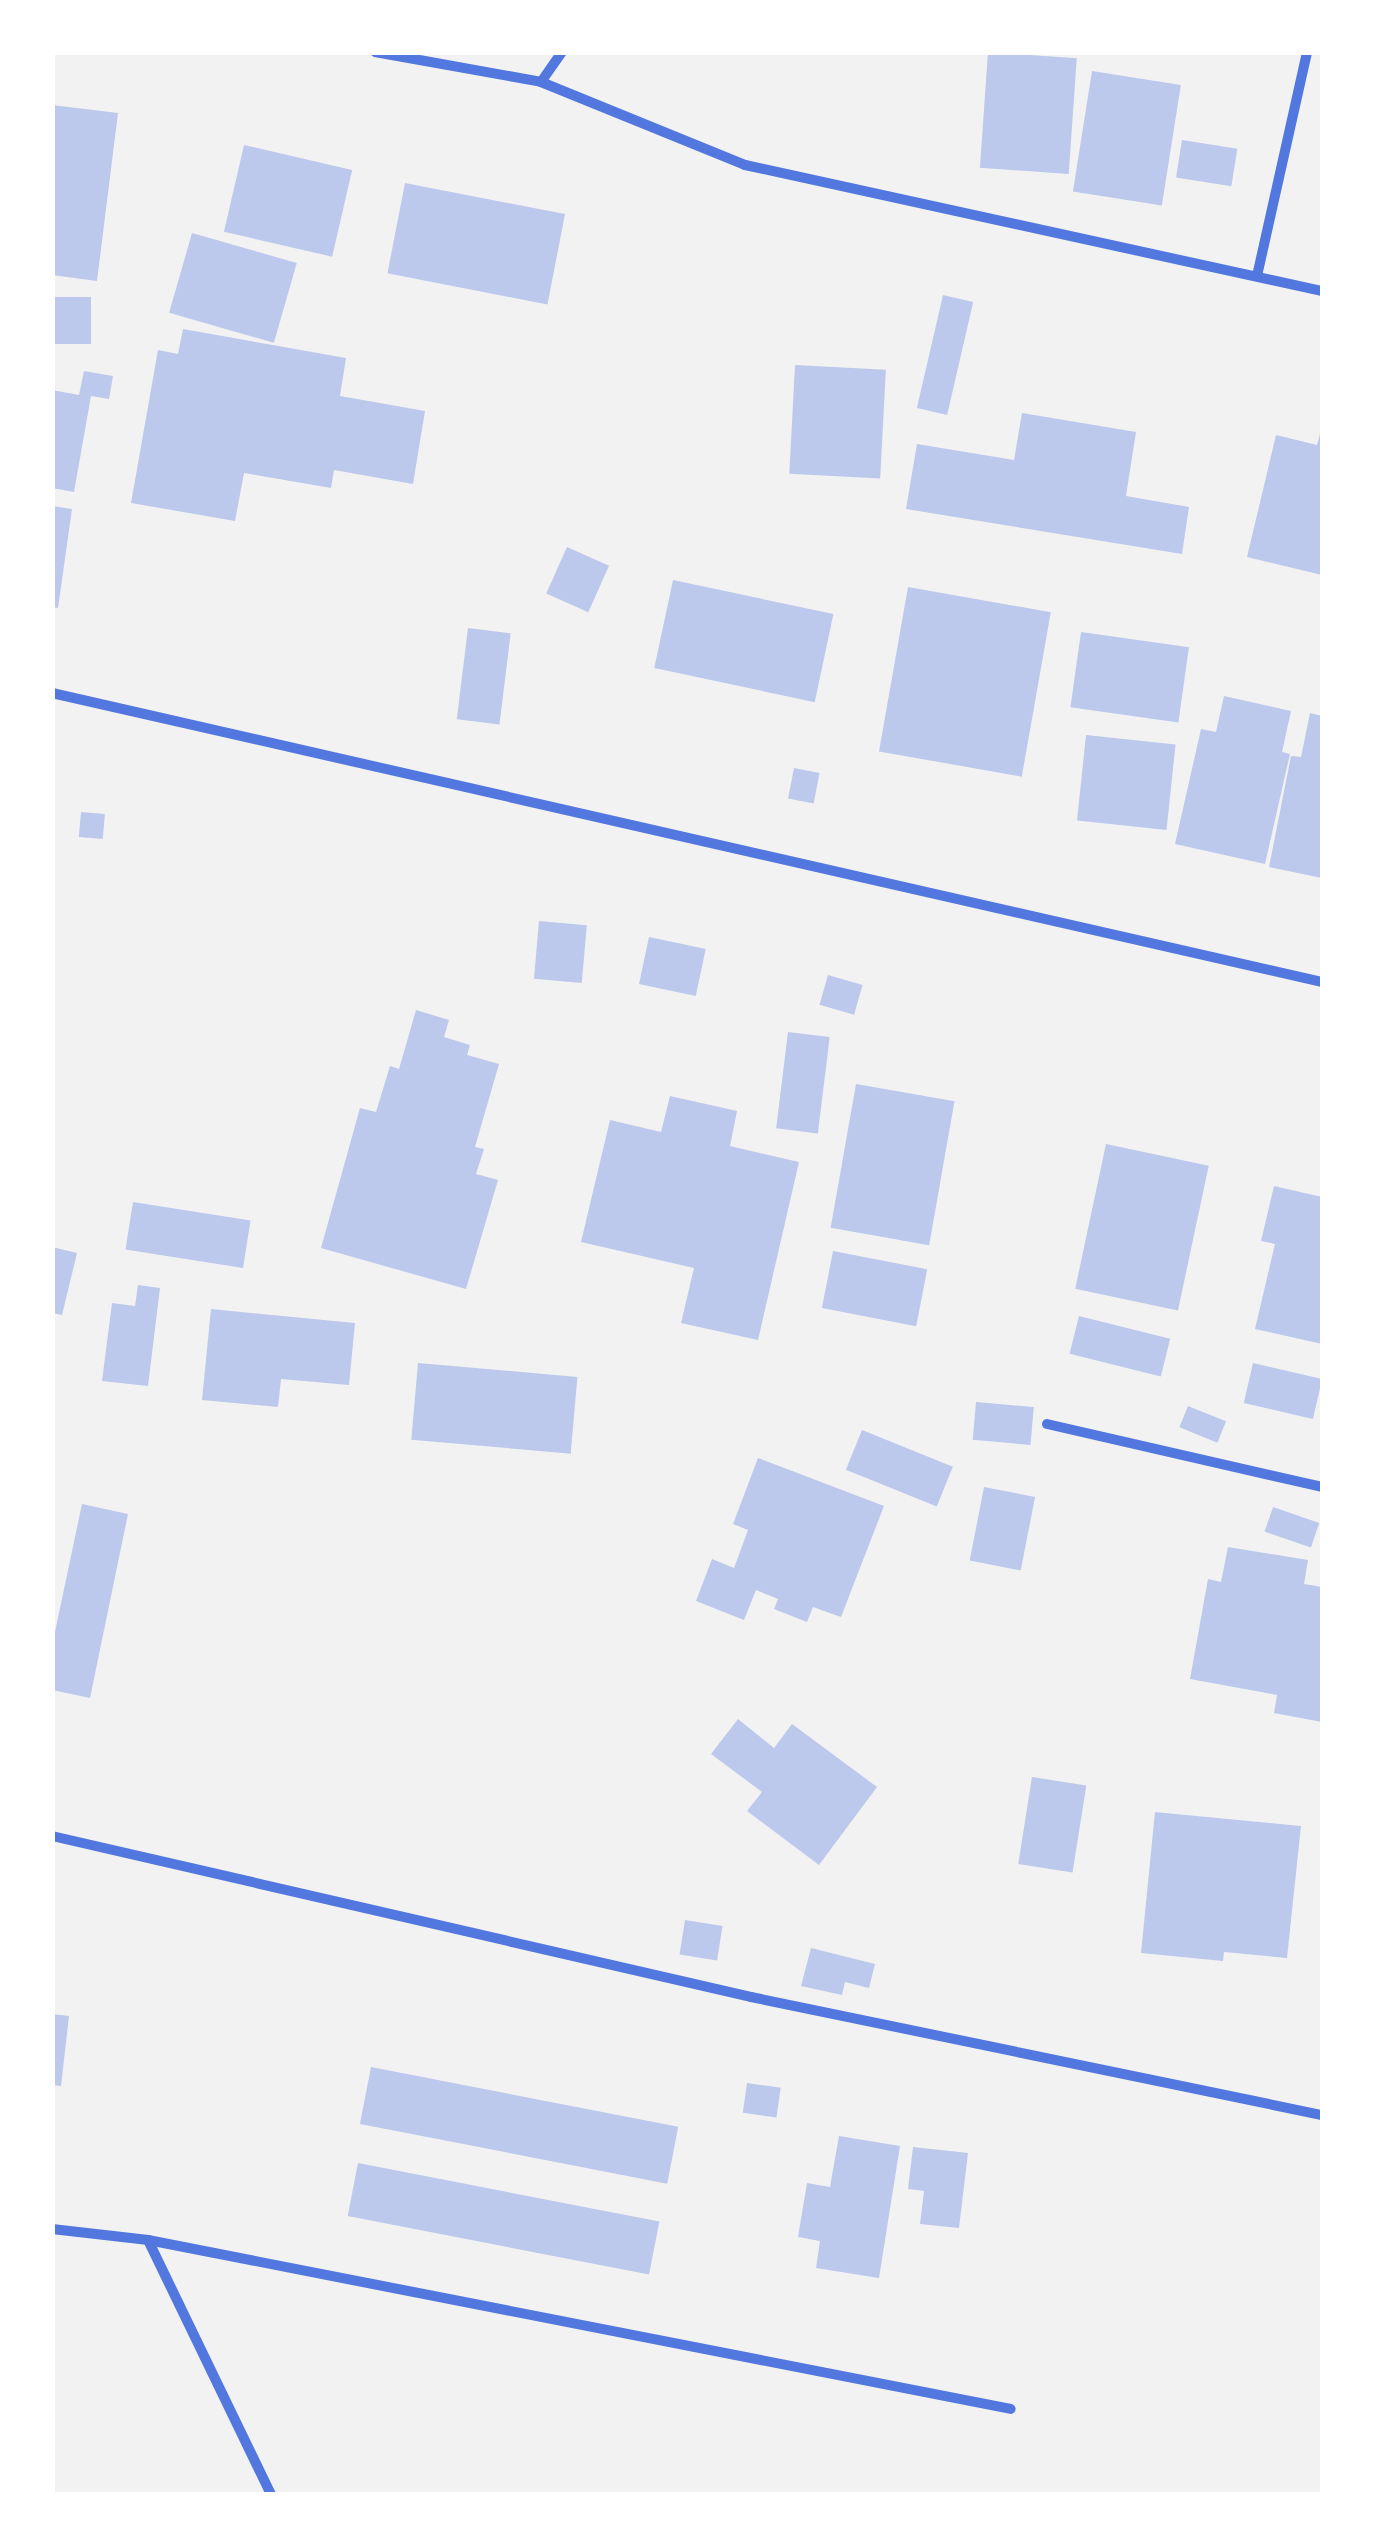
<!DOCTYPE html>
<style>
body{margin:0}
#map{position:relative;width:1375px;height:2547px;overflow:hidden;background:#f2f2f2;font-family:Quicksand,sans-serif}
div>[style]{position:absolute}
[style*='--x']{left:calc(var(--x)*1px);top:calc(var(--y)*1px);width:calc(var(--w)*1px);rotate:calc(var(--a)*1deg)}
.building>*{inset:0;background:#bdc9ec;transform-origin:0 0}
.minor>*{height:10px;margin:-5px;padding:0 5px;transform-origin:5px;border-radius:5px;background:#5277de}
span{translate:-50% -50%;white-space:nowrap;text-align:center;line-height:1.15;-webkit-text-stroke:10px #fff;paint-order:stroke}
.frame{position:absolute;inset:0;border:55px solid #fff;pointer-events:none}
</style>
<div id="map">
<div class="building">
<div style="left:988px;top:52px;width:89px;height:116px;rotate:4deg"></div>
<div style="left:1092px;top:71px;width:90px;height:122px;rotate:9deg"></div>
<div style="clip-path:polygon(52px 105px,118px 113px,97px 281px,52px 275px)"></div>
<div style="left:1182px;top:140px;width:56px;height:38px;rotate:9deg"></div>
<div style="left:244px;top:145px;width:111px;height:89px;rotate:13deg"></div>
<div style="left:405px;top:183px;width:163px;height:92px;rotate:11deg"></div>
<div style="left:192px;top:233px;width:109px;height:83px;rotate:16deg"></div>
<div style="left:943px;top:295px;width:31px;height:116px;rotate:13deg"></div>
<div style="left:52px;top:297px;width:39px;height:47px"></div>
<div style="clip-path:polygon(183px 329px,346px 358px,340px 396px,425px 411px,413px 484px,334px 470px,331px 488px,244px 473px,235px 521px,131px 503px,158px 350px,178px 354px)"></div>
<div style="left:795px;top:365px;width:91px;height:109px;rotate:3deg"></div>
<div style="clip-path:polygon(84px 371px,113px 376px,109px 399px,91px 396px,74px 492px,52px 488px,52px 390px,79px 395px)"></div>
<div style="clip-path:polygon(1022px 413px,1136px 432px,1126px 496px,1189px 507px,1182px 554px,906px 509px,917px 444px,1014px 460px)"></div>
<div style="clip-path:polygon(1321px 430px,1322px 575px,1247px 557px,1276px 435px,1317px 445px)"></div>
<div style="clip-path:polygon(52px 506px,72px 509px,58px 608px,52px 607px)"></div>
<div style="left:567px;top:547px;width:46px;height:51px;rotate:24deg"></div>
<div style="left:673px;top:580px;width:164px;height:90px;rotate:12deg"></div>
<div style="left:908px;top:587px;width:145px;height:167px;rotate:10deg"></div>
<div style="left:468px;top:628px;width:43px;height:92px;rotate:7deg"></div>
<div style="left:1081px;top:632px;width:109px;height:76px;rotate:8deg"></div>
<div style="clip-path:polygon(1224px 696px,1291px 711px,1282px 752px,1290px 754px,1265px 864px,1175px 844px,1201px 729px,1216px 732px)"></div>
<div style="clip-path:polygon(1310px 713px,1322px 716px,1322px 878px,1269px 867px,1291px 756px,1301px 757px)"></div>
<div style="left:1086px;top:735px;width:90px;height:86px;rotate:6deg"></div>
<div style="left:794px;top:768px;width:26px;height:31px;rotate:11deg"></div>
<div style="left:81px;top:812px;width:24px;height:25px;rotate:5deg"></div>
<div style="left:539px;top:921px;width:48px;height:58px;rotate:5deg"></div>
<div style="left:649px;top:937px;width:58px;height:48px;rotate:12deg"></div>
<div style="left:828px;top:975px;width:36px;height:31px;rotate:16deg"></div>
<div style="clip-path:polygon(416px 1010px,449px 1020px,444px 1037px,470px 1045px,467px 1055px,499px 1064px,475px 1147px,484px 1149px,476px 1174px,498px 1180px,466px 1289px,321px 1248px,360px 1108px,376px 1112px,390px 1066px,399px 1069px)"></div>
<div style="left:788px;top:1032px;width:42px;height:97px;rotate:7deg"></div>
<div style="left:856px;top:1084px;width:100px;height:146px;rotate:10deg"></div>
<div style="clip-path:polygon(670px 1096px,737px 1111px,730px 1146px,799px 1162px,758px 1340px,681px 1323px,694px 1268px,581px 1242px,610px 1120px,661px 1132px)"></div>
<div style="left:1106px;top:1144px;width:105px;height:148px;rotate:12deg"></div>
<div style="clip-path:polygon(1274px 1186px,1322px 1197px,1322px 1344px,1255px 1329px,1275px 1244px,1261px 1241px)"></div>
<div style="left:133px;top:1202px;width:119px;height:48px;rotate:9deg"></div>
<div style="clip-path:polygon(52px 1247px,77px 1253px,62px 1315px,52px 1313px)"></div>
<div style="left:833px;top:1251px;width:96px;height:58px;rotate:11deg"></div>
<div style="clip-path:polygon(138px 1285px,160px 1288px,148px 1386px,102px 1381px,112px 1303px,135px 1306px)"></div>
<div style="clip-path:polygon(211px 1309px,355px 1323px,349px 1385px,281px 1379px,278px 1407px,202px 1400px)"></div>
<div style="left:1079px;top:1316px;width:94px;height:39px;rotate:14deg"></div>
<div style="left:418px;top:1363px;width:160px;height:77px;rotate:5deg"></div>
<div style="left:1253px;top:1363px;width:71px;height:41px;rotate:13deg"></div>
<div style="left:976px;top:1402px;width:58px;height:38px;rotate:5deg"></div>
<div style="left:1188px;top:1406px;width:41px;height:23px;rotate:22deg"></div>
<div style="left:862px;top:1430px;width:98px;height:43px;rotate:22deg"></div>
<div style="clip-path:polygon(758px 1458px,884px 1506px,841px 1617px,813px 1607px,807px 1622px,774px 1609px,778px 1599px,756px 1590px,744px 1620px,696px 1601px,712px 1559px,734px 1568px,748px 1530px,733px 1524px)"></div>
<div style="left:984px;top:1487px;width:52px;height:75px;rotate:11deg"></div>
<div style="clip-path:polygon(82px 1504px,128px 1514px,90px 1698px,52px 1690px,52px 1646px)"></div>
<div style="left:1273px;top:1507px;width:49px;height:26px;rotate:19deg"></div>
<div style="clip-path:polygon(1228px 1547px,1308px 1560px,1304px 1584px,1322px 1587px,1322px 1722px,1274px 1713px,1277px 1695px,1190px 1679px,1208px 1579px,1221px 1582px)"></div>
<div style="clip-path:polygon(738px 1719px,774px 1748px,792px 1724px,877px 1787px,819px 1865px,747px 1811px,762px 1792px,711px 1754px)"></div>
<div style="left:1032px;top:1777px;width:55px;height:88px;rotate:9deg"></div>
<div style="clip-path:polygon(1155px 1812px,1301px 1826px,1287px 1958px,1224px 1952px,1223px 1961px,1141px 1953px)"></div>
<div style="left:685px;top:1920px;width:38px;height:35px;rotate:9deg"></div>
<div style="clip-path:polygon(811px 1948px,875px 1964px,869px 1988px,845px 1982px,842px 1995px,801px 1986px)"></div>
<div style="clip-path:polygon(52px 2014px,69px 2016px,61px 2086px,52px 2085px)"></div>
<div style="left:371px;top:2067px;width:313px;height:58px;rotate:11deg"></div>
<div style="left:747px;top:2083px;width:34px;height:30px;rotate:8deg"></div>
<div style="clip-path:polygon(839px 2136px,900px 2146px,879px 2278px,816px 2268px,820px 2241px,798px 2237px,807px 2183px,830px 2187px)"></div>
<div style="clip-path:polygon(913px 2147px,968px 2153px,959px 2228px,920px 2224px,924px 2191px,908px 2189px)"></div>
<div style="left:358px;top:2163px;width:307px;height:54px;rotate:11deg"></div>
</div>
<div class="minor">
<div style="--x:375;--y:52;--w:169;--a:10.2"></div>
<div style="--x:541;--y:82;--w:220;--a:22.1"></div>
<div style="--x:745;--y:165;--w:591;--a:12.32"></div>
<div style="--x:541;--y:82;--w:37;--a:-55"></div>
<div style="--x:1257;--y:276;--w:230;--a:-77.4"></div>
<div style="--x:52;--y:693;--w:1302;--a:12.82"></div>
<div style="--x:1047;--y:1424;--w:282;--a:12.9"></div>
<div style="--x:52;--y:1836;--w:717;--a:12.97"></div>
<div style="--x:751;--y:1997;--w:583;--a:11.68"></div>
<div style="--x:52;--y:2229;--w:97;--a:6.5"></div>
<div style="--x:148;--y:2240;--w:879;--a:11.08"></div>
<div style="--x:148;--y:2240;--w:282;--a:64.2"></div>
</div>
<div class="frame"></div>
</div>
